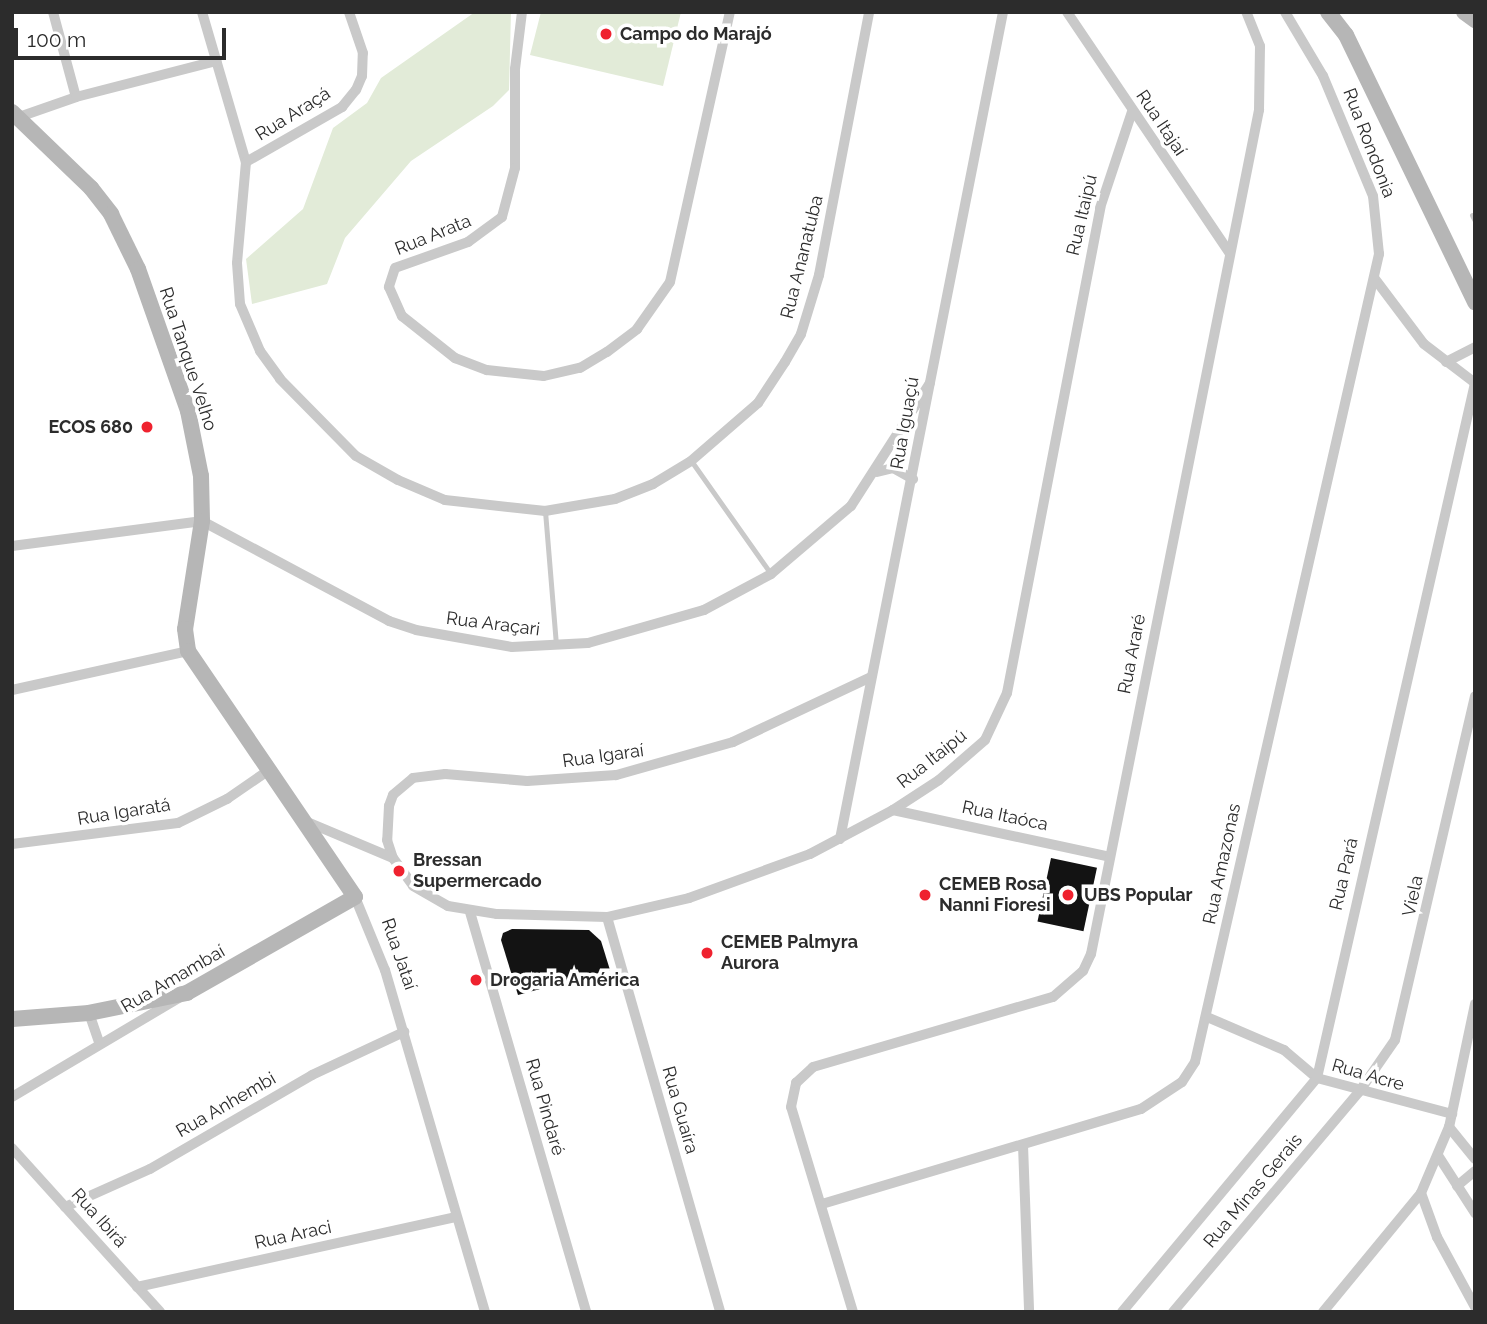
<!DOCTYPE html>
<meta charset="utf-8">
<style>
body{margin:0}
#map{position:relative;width:1487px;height:1324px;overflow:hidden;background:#fff;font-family:Raleway,sans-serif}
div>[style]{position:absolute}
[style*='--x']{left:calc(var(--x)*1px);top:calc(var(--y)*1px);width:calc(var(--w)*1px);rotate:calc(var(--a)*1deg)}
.green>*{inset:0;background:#e2ebd8}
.building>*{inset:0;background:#131313;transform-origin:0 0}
.lane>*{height:5px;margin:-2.5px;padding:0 2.5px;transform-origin:2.5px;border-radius:2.5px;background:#c9c9c9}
.street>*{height:10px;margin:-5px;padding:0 5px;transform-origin:5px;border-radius:5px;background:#c9c9c9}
.secondary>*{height:16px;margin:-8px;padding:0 8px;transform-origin:8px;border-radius:8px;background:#b6b6b6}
.dots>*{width:19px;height:19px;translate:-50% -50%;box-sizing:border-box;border:4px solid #fff;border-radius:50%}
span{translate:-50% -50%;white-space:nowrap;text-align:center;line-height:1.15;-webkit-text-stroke:7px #fff;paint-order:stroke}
.poi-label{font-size:18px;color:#2c2c2c;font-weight:700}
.left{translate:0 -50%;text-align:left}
.right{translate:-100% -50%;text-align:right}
.street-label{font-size:18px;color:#2c2c2c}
.frame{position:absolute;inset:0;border:14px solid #2c2c2c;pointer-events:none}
.scale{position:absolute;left:14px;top:28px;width:212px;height:32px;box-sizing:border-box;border:4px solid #2c2c2c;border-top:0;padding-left:9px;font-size:21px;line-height:24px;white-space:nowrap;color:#2c2c2c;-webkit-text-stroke:5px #fff;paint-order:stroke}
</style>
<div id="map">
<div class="green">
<div style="clip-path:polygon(475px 12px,511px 12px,509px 90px,493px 106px,411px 161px,345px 238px,327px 284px,252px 304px,246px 259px,303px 209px,333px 128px,367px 103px,381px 78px)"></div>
<div style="clip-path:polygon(541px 12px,681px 12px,663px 86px,530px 55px)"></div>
</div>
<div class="building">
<div style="left:1051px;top:858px;width:47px;height:65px;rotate:12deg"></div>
<div style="clip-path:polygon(512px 929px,589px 930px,601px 941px,610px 970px,518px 995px,501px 940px,503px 933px)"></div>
</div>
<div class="lane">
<div style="--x:1472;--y:215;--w:7;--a:63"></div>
<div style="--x:692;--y:462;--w:137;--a:54.8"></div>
<div style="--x:545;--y:511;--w:133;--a:85.3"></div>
</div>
<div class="street">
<div style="--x:53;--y:12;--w:88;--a:74.9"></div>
<div style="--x:202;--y:12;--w:156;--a:73.7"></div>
<div style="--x:246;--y:162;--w:101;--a:95.1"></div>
<div style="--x:237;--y:263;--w:41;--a:85.8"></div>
<div style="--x:240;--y:304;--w:51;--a:66.9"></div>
<div style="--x:260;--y:351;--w:34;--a:54"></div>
<div style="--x:280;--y:379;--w:108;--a:45.4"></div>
<div style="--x:356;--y:456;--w:48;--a:29.7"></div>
<div style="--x:398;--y:480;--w:51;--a:23.1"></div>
<div style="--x:445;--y:500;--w:101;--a:6.3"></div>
<div style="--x:545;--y:511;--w:71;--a:-9.7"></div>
<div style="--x:615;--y:499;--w:41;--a:-21.5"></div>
<div style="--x:653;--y:484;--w:44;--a:-31.2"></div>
<div style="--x:691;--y:461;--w:89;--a:-40.9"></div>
<div style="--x:758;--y:403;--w:49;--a:-56.6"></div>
<div style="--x:785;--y:362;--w:32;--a:-60"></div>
<div style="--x:801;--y:334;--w:62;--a:-73"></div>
<div style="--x:819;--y:275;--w:268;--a:-79.2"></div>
<div style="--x:522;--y:12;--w:57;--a:97"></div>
<div style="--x:515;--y:69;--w:99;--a:90"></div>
<div style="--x:515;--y:168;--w:51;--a:104.9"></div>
<div style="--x:502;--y:217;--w:42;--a:143.7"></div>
<div style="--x:468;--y:242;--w:77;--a:160.4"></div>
<div style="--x:395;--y:268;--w:20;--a:108"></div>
<div style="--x:389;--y:287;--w:32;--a:66"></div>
<div style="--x:402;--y:316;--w:68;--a:38.4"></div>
<div style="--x:455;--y:358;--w:34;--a:21"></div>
<div style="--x:487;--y:370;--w:57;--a:6"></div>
<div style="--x:544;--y:376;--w:37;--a:-13"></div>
<div style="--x:580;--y:368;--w:31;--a:-31"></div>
<div style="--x:607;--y:352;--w:38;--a:-37"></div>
<div style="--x:637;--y:329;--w:57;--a:-54.9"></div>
<div style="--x:670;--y:282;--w:277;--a:-77.5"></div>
<div style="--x:1067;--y:12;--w:290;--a:56"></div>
<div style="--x:19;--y:117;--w:60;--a:-19.3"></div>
<div style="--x:76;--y:97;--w:145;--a:-14.4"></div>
<div style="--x:246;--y:162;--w:111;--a:-29.8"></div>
<div style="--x:342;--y:107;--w:22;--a:-51"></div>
<div style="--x:356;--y:90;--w:15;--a:-67"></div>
<div style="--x:362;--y:76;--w:23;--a:-88"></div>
<div style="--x:363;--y:53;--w:43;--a:-108.9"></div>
<div style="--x:1375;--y:279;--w:81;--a:53"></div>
<div style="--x:1424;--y:344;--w:64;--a:37.4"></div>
<div style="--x:1446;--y:362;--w:33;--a:-27"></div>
<div style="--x:877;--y:472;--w:16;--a:-14"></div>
<div style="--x:893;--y:468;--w:23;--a:29"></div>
<div style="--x:12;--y:546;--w:192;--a:-7.5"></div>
<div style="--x:202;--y:521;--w:212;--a:28.1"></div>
<div style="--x:389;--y:621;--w:28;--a:18"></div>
<div style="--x:416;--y:630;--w:97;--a:10"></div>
<div style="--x:512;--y:647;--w:76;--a:-3"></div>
<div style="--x:588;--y:643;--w:121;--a:-15.9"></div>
<div style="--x:704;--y:610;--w:76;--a:-28.2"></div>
<div style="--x:771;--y:574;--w:105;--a:-40.4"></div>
<div style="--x:851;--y:506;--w:146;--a:-57.3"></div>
<div style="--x:871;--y:677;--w:153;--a:154.8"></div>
<div style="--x:733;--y:742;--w:122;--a:164.2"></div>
<div style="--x:616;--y:775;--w:89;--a:176.1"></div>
<div style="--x:527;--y:781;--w:82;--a:-175.1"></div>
<div style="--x:445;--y:774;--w:32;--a:173"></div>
<div style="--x:413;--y:778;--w:26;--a:140"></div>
<div style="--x:393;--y:795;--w:12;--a:110"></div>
<div style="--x:389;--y:806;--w:34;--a:93"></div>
<div style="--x:387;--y:840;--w:19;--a:72"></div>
<div style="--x:393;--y:858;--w:34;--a:54"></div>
<div style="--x:413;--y:886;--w:40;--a:29.7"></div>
<div style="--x:448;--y:906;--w:50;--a:9.3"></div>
<div style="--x:497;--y:914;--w:110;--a:1.6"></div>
<div style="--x:607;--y:917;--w:84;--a:-13"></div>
<div style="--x:689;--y:898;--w:129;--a:-20"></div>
<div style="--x:810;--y:854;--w:94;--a:-27.9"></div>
<div style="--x:893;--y:810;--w:55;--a:-33.1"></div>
<div style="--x:939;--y:780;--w:61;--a:-41"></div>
<div style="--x:985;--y:740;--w:52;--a:-64.9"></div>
<div style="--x:1007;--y:693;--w:494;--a:-79.1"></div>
<div style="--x:1100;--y:208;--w:101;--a:-71.6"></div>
<div style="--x:12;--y:690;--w:180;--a:-12.5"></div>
<div style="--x:893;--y:810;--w:222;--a:12.2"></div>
<div style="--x:305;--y:821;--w:95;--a:22.8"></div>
<div style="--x:840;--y:839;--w:843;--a:-78.85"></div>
<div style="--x:12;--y:844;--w:167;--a:-7.2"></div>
<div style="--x:178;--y:823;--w:55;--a:-26.1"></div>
<div style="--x:227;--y:799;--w:51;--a:-34.6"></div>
<div style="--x:355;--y:897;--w:79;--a:67.7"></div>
<div style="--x:385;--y:970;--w:356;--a:73.7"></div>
<div style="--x:470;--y:912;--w:416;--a:73.8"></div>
<div style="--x:607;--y:917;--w:411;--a:74"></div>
<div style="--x:1475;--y:1004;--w:126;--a:101.9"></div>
<div style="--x:1449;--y:1127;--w:72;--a:113"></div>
<div style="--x:1421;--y:1193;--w:47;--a:70"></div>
<div style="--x:1437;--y:1237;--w:80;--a:61.5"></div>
<div style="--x:89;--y:1013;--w:31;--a:71"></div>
<div style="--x:1207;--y:1017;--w:84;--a:23.2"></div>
<div style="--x:1284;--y:1050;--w:43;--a:40.3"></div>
<div style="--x:1317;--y:1078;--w:140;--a:14.9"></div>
<div style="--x:12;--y:1097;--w:194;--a:-30.7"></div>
<div style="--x:1449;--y:1127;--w:41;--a:50.9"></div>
<div style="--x:1023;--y:1145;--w:167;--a:87.9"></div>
<div style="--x:12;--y:1148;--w:221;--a:47.9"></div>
<div style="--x:1439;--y:1157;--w:67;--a:57.3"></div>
<div style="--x:1457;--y:1186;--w:23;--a:-40"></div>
<div style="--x:822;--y:1204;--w:333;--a:-16.6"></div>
<div style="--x:1141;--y:1109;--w:49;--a:-33.4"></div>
<div style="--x:1182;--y:1082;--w:24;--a:-57"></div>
<div style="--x:1195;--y:1062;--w:829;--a:-77.17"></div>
<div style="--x:1379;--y:254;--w:58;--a:-95.9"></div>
<div style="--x:1373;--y:196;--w:130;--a:-112.6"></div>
<div style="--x:1323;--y:76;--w:74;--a:-120.7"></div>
<div style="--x:65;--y:1207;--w:93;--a:-24.1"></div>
<div style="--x:150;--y:1169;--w:187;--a:-30.1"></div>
<div style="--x:312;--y:1075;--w:102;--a:-25.1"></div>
<div style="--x:137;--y:1287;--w:327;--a:-12.4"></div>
<div style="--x:853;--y:1312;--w:214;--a:-106.8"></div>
<div style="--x:791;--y:1107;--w:25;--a:-78"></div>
<div style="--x:796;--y:1083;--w:23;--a:-43"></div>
<div style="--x:813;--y:1067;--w:250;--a:-16.3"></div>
<div style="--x:1053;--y:997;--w:40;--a:-41"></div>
<div style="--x:1083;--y:971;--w:19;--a:-65"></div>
<div style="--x:1091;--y:954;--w:861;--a:-78.74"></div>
<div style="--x:1259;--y:110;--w:64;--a:-89.1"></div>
<div style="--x:1260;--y:46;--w:37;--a:-112"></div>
<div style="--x:1122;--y:1312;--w:305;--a:-50.2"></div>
<div style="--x:1317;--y:1078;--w:713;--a:-77.19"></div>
<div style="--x:1173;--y:1312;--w:288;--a:-49.8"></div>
<div style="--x:1359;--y:1092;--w:63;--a:-55.3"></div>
<div style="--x:1395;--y:1040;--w:353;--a:-76.9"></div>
<div style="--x:1323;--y:1312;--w:154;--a:-50.5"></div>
</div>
<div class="secondary">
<div style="--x:1328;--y:12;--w:29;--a:52"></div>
<div style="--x:1346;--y:35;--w:297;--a:64.2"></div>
<div style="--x:1464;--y:12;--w:14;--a:36"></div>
<div style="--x:12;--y:112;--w:110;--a:43.9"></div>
<div style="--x:91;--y:188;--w:33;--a:52"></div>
<div style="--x:111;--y:214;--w:61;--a:63.9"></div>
<div style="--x:138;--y:269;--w:151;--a:70.6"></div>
<div style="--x:188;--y:411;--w:66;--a:78.7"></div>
<div style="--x:201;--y:476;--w:45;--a:88.7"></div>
<div style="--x:202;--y:521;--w:109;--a:98.9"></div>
<div style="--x:185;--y:629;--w:22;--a:82"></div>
<div style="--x:188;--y:651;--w:297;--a:55.8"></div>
<div style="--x:355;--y:897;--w:193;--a:150.3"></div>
<div style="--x:187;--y:993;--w:100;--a:168.5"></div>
<div style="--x:89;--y:1013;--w:77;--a:175.5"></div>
</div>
<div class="dots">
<div style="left:606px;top:34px;background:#ef222f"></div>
<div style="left:147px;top:427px;background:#ef222f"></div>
<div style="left:399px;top:871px;background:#ef222f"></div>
<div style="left:925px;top:895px;background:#ef222f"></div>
<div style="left:1068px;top:895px;background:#ef222f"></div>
<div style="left:707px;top:953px;background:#ef222f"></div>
<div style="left:476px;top:980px;background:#ef222f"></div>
</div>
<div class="poi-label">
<span class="left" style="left:620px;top:34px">Campo do Marajó</span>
<span class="right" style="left:133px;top:427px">ECOS 680</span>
<span class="left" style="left:413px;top:871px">Bressan<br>Supermercado</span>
<span class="left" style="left:939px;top:895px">CEMEB Rosa<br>Nanni Fioresi</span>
<span class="left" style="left:1084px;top:895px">UBS Popular</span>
<span class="left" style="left:721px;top:953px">CEMEB Palmyra<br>Aurora</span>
<span class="left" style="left:490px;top:980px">Drogaria América</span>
</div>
<div class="street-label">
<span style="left:293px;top:114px;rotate:-32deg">Rua Araçá</span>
<span style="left:1161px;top:123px;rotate:56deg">Rua Itajaí</span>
<span style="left:1369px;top:143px;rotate:69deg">Rua Rondonia</span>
<span style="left:1082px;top:215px;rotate:-77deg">Rua Itaipú</span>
<span style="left:433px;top:235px;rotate:-22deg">Rua Arata</span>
<span style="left:802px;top:257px;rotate:-76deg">Rua Ananatuba</span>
<span style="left:188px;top:359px;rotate:72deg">Rua Tanque Velho</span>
<span style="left:905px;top:423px;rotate:-80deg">Rua Iguaçú</span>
<span style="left:493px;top:624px;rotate:7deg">Rua Araçari</span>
<span style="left:1132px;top:654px;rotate:-79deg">Rua Araré</span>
<span style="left:603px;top:756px;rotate:-8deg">Rua Igaraí</span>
<span style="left:932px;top:759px;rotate:-38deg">Rua Itaipú</span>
<span style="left:124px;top:812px;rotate:-9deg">Rua Igaratá</span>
<span style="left:1005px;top:816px;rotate:12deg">Rua Itaóca</span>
<span style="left:1222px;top:864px;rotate:-78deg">Rua Amazonas</span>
<span style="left:1344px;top:874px;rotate:-77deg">Rua Pará</span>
<span style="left:1413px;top:896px;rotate:-78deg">Viela</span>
<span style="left:399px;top:954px;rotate:71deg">Rua Jataí</span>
<span style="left:173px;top:979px;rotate:-30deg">Rua Amambaí</span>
<span style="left:1368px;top:1075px;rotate:16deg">Rua Acre</span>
<span style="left:226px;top:1105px;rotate:-30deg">Rua Anhembi</span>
<span style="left:545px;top:1107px;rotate:74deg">Rua Pindaré</span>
<span style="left:680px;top:1110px;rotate:74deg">Rua Guaíra</span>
<span style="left:1253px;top:1191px;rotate:-50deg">Rua Minas Gerais</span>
<span style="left:99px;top:1218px;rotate:48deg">Rua Ibirá</span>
<span style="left:293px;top:1235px;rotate:-12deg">Rua Araci</span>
</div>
<div class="frame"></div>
<div class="scale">100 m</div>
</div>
